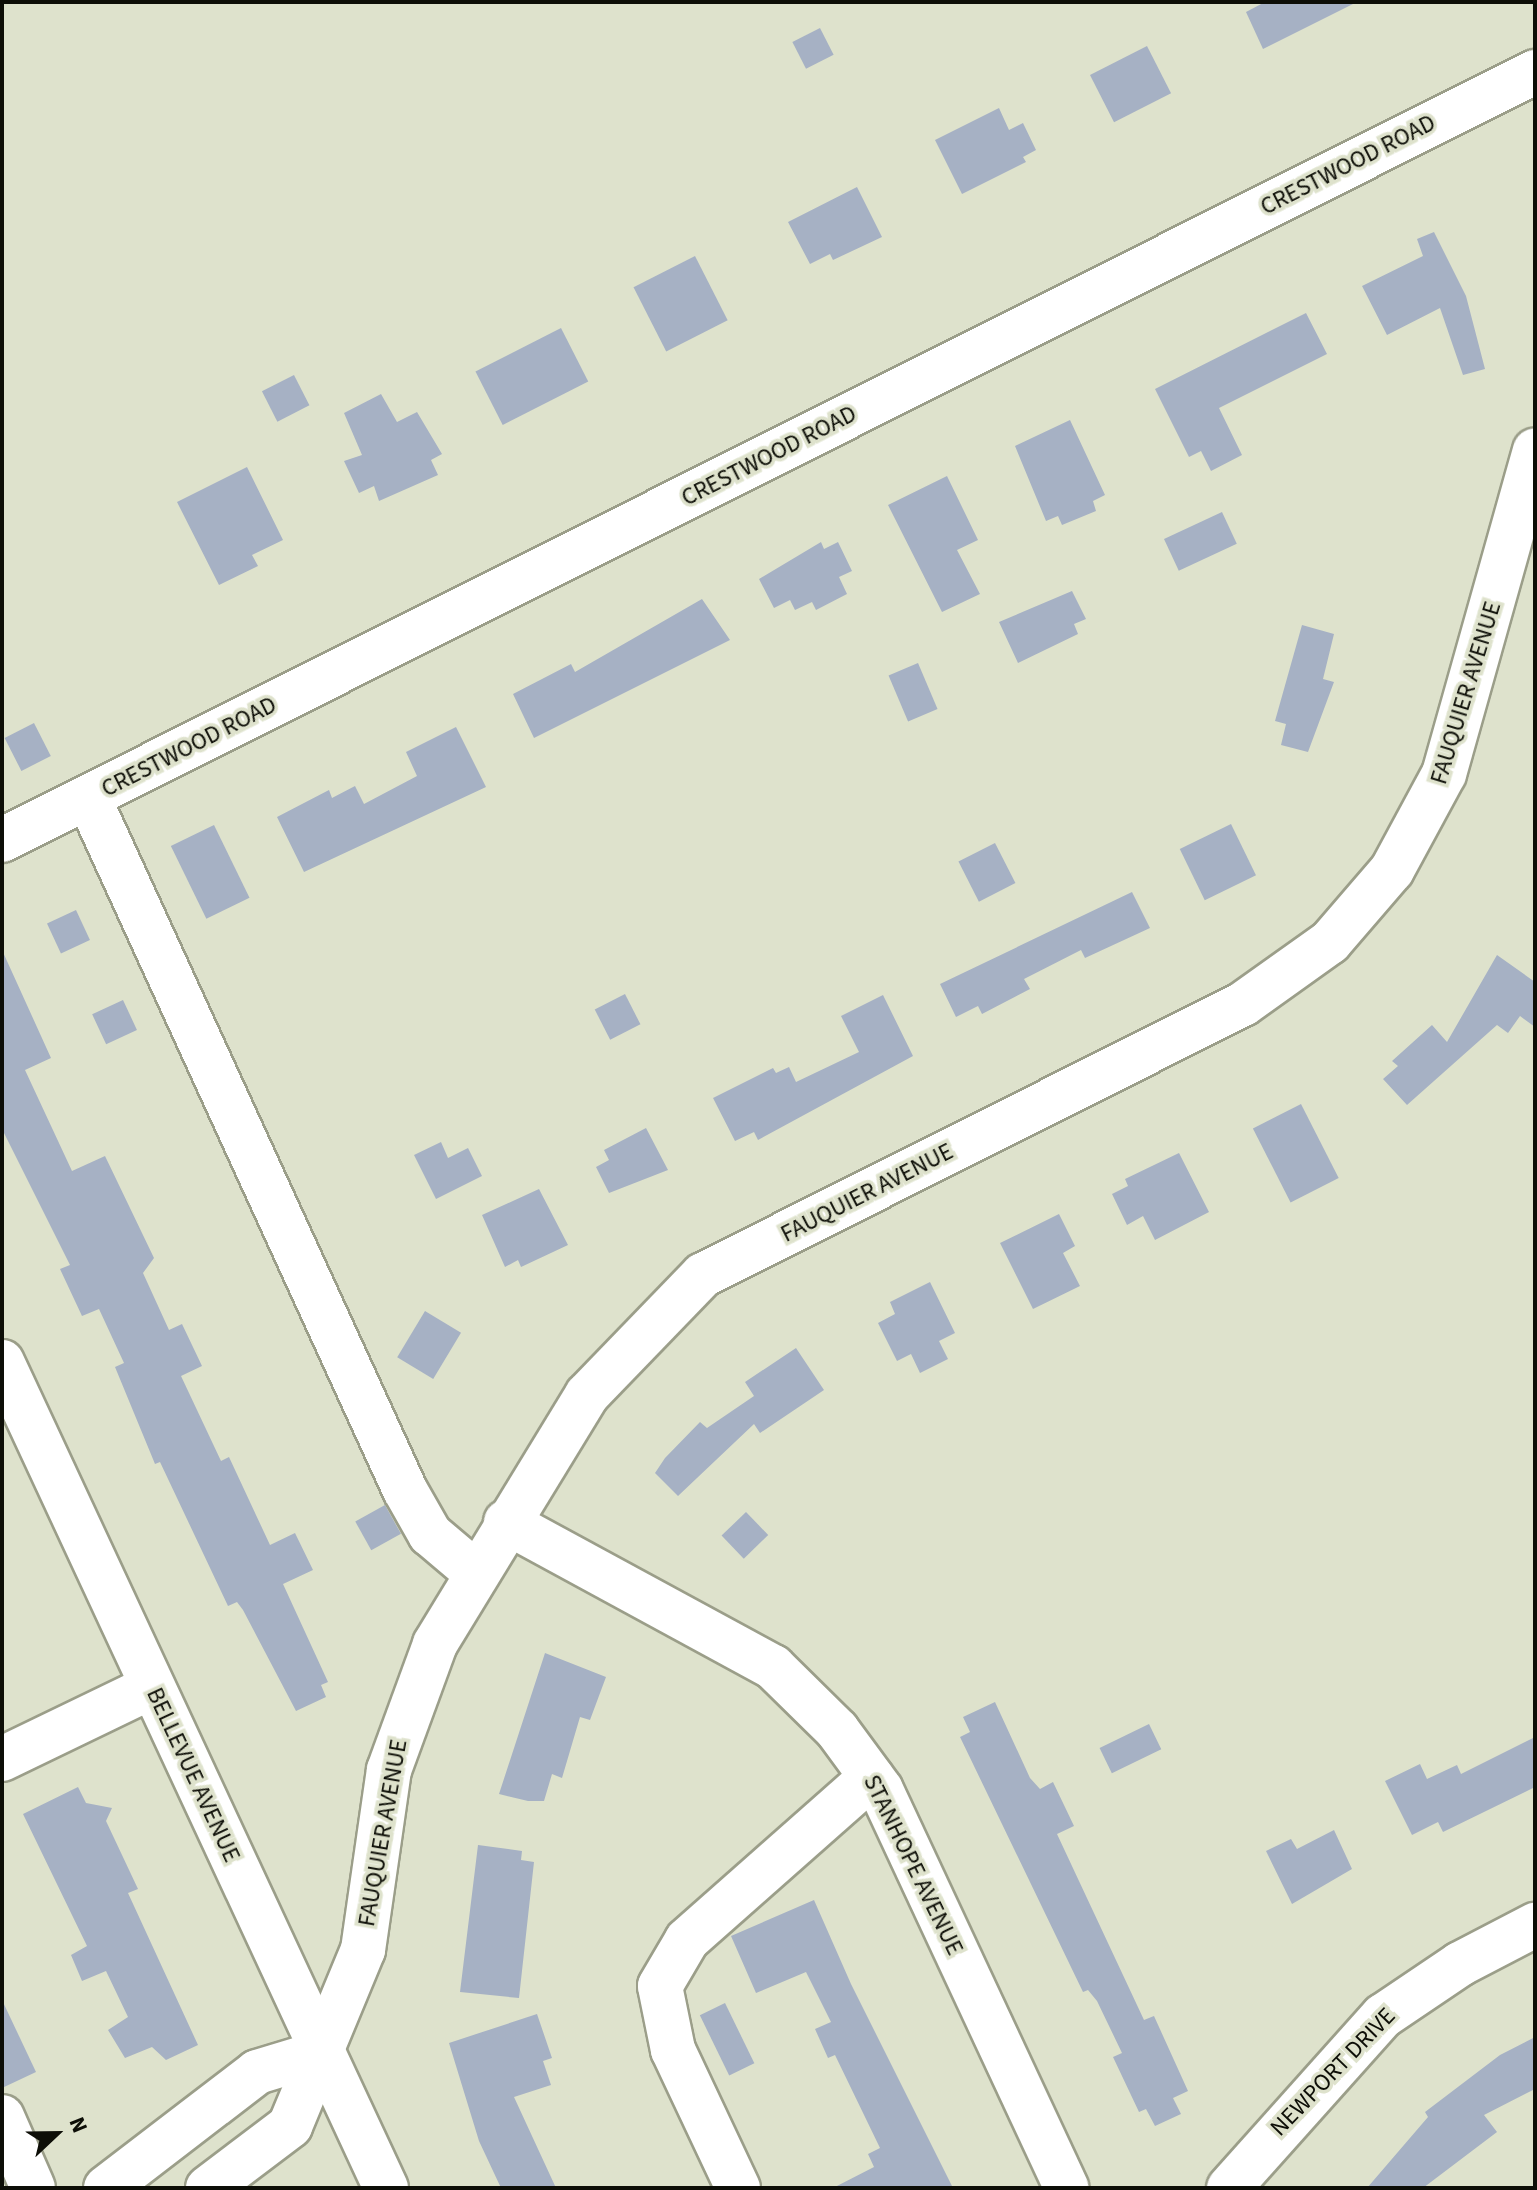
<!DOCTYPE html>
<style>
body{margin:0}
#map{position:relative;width:1537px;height:2190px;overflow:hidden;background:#dee2cc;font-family:"Source Sans 3",sans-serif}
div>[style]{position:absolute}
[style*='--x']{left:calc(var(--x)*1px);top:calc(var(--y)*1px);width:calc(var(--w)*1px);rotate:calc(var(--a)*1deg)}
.building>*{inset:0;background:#a6b1c4;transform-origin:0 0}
.roads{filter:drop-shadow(2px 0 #9b9e89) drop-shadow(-2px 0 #9b9e89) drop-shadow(0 2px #9b9e89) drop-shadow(0 -2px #9b9e89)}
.minor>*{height:44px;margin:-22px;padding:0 22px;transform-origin:22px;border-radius:22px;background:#fff}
span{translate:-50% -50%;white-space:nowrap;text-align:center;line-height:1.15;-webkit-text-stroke:7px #dee2cc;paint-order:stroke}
.street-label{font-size:24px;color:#0d0e07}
.frame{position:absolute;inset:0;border:4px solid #0d0e07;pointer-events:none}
.north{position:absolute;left:16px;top:2094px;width:80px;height:80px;-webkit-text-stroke:6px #dee2cc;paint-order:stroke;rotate:68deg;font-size:22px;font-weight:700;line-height:32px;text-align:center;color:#0d0e07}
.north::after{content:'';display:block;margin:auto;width:28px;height:36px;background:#0d0e07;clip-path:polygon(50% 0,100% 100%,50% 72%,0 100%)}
</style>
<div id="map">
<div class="building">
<div style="clip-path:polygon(1265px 2px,1357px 2px,1263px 49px,1246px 12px)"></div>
<div style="left:820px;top:28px;width:30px;height:31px;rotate:63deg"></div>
<div style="left:1147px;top:46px;width:53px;height:64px;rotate:63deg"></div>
<div style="clip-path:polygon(999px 108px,1009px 130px,1023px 123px,1036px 150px,1023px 157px,1026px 162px,962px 194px,935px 140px)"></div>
<div style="clip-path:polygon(857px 187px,882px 237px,833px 260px,830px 254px,810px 264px,788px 222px)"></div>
<div style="clip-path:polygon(1434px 232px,1466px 296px,1485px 369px,1463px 375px,1440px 308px,1387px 335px,1362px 286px,1423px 256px,1417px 239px)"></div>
<div style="left:695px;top:256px;width:72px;height:69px;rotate:63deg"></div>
<div style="clip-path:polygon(1306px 313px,1327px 354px,1219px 408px,1242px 455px,1211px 471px,1201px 451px,1189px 457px,1155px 389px)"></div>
<div style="left:561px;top:328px;width:60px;height:96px;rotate:63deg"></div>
<div style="left:294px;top:375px;width:34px;height:36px;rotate:63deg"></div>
<div style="clip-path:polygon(381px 394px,397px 422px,417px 412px,442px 454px,431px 460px,438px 475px,379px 501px,374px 486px,359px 493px,344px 461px,362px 455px,344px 413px)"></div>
<div style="clip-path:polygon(1070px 420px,1105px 495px,1093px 501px,1096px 511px,1062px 525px,1058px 516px,1046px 521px,1015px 446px)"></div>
<div style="clip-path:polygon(247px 467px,283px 540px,252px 555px,258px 566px,219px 585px,177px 502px)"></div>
<div style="clip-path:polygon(947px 476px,978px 540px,957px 550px,980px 594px,942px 612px,888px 505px)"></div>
<div style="left:1222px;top:512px;width:35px;height:64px;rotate:65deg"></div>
<div style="clip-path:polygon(821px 542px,824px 549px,838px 542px,852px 571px,839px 577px,847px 594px,816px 610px,812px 602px,795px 610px,790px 600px,774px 608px,759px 579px)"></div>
<div style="clip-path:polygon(1072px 591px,1086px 619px,1074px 624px,1078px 634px,1018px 663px,999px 622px)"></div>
<div style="clip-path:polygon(702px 599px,730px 640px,534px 738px,513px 694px,571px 664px,575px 672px)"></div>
<div style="clip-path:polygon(1302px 625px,1334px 634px,1323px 679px,1334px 682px,1308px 752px,1281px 745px,1286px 724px,1275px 721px)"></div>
<div style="left:918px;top:663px;width:50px;height:32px;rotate:67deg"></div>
<div style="left:34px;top:723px;width:37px;height:33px;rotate:63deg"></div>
<div style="clip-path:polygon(456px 727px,486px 787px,304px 872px,277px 817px,329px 790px,332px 798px,355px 786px,364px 804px,417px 776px,406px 752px)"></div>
<div style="left:1231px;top:824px;width:57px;height:57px;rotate:64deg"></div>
<div style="left:214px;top:825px;width:81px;height:48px;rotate:64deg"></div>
<div style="left:995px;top:843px;width:45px;height:41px;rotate:63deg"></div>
<div style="clip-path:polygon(1132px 892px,1150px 928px,1085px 958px,1081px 950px,1024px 979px,1030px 989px,982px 1014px,978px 1006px,956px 1017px,940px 984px)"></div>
<div style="left:76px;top:910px;width:33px;height:32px;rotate:65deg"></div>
<div style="clip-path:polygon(2px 950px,51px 1058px,25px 1070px,72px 1171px,105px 1156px,154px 1258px,143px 1273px,169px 1330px,182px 1324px,202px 1366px,181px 1376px,221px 1461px,229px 1457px,270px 1545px,295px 1533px,313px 1570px,283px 1584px,328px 1682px,321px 1685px,326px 1697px,296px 1711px,243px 1610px,237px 1602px,228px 1606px,160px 1462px,155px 1464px,115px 1367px,124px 1363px,99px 1309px,82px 1316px,60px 1269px,70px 1265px,2px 1129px)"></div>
<div style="clip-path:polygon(1497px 955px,1535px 982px,1535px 1027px,1520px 1016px,1508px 1033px,1497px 1025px,1407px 1105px,1383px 1079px,1398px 1066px,1392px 1061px,1432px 1025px,1447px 1042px)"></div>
<div style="left:625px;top:994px;width:34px;height:34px;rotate:63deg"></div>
<div style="clip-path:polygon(883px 995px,913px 1056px,758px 1140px,754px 1132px,735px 1141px,713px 1098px,773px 1068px,776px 1073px,789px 1067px,796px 1082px,859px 1052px,841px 1016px)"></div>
<div style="left:123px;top:1000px;width:33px;height:34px;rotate:65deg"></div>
<div style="left:1301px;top:1104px;width:83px;height:54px;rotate:63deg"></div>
<div style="clip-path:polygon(646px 1128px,668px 1170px,609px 1193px,596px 1167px,609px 1160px,604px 1150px)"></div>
<div style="clip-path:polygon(441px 1142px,448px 1158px,468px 1148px,482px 1176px,436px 1199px,414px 1155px)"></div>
<div style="clip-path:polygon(1179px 1153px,1209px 1212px,1155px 1240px,1143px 1216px,1127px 1225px,1112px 1194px,1128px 1186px,1125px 1179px)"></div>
<div style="clip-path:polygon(539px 1189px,568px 1245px,521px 1267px,518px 1260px,505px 1267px,482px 1215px)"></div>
<div style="clip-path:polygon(1059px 1214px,1075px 1246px,1063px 1253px,1080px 1286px,1033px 1309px,1000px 1243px)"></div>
<div style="clip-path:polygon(930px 1282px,955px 1333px,939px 1341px,948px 1359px,920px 1373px,911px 1354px,897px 1361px,878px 1323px,895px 1314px,890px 1302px)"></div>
<div style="left:425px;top:1311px;width:42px;height:54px;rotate:31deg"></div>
<div style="clip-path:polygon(796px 1348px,824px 1390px,760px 1433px,754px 1424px,678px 1496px,655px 1473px,665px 1458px,700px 1422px,707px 1428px,754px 1396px,745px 1382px)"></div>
<div style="left:385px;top:1505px;width:33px;height:34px;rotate:61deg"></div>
<div style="left:746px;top:1512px;width:32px;height:34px;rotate:46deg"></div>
<div style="clip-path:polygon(545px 1653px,606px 1677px,590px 1720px,580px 1717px,562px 1778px,552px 1774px,544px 1801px,528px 1801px,499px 1794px)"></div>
<div style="clip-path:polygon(995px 1702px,1030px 1778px,1040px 1789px,1053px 1782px,1074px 1826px,1057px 1834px,1144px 2020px,1154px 2016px,1188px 2091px,1173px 2098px,1181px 2114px,1155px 2126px,1146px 2109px,1139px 2112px,1113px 2057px,1122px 2053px,1097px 2001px,1088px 1990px,1083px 1992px,960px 1737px,970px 1732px,963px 1717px)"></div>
<div style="left:1149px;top:1724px;width:28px;height:55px;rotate:64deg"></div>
<div style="clip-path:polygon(1535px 1737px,1535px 1787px,1443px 1832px,1438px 1822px,1412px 1835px,1385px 1781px,1420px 1764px,1427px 1779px,1457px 1765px,1461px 1774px)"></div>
<div style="clip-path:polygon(78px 1787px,86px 1803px,112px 1808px,106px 1821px,138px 1889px,128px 1893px,198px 2045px,166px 2060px,152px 2047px,125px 2058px,108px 2030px,128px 2017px,106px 1971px,82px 1981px,71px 1955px,87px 1946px,23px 1814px)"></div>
<div style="clip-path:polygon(1334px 1830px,1352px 1869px,1292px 1904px,1266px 1851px,1291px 1839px,1297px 1849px)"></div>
<div style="clip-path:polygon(478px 1845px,522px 1851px,521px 1860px,534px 1862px,519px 1998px,460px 1992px)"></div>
<div style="clip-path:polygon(814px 1900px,851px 1984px,953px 2188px,833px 2188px,874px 2167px,868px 2154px,880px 2148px,835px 2055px,828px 2058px,815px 2029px,831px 2022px,806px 1972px,756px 1993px,731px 1936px)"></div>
<div style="clip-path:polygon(2px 2000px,36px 2072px,2px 2088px)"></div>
<div style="left:725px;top:2003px;width:67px;height:28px;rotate:64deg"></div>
<div style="clip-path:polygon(537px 2014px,552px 2058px,543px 2061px,551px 2085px,514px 2097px,556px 2188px,501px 2188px,479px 2141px,449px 2043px)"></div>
<div style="clip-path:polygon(1535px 2037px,1535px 2089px,1484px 2115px,1497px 2132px,1423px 2188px,1367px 2188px,1428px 2117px,1425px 2112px,1500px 2055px)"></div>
</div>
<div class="roads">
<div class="minor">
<div style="--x:88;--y:797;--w:762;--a:65.42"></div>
<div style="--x:405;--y:1490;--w:51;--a:60.4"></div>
<div style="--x:430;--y:1534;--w:60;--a:40.3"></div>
<div style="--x:2;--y:840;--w:1715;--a:-26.61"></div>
<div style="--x:2;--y:1362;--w:911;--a:65.07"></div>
<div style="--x:506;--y:1522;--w:304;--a:28.5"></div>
<div style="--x:773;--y:1667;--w:90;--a:44.5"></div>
<div style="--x:837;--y:1730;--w:74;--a:53.7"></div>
<div style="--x:881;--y:1790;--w:439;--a:65"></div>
<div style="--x:2;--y:1759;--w:165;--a:-25.8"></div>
<div style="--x:2;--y:2117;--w:77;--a:66.4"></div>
<div style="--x:106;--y:2188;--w:190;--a:-37.5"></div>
<div style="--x:257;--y:2072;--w:69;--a:-16.9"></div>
<div style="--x:208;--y:2188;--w:103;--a:-37.1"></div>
<div style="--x:290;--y:2126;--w:191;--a:-67.5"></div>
<div style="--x:363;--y:1950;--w:182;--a:-81.8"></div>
<div style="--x:389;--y:1770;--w:134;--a:-69.9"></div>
<div style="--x:435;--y:1644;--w:292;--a:-58.6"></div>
<div style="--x:587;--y:1395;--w:167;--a:-46"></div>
<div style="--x:703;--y:1275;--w:604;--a:-26.65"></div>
<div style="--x:1243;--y:1004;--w:107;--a:-35.5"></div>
<div style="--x:1330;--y:942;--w:95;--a:-49.3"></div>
<div style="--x:1392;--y:870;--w:109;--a:-61.6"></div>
<div style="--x:1444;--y:774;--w:336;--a:-74.3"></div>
<div style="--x:738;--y:2188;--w:153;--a:-115.2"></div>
<div style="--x:673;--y:2050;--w:65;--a:-101.5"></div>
<div style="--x:660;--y:1986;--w:53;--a:-59.6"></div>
<div style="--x:687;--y:1940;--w:246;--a:-41.5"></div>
<div style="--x:1229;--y:2188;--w:231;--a:-48.2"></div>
<div style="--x:1383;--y:2016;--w:93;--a:-34"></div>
<div style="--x:1460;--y:1964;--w:85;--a:-27.5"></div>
</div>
</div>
<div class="street-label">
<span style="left:1348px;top:165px;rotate:-27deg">CRESTWOOD ROAD</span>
<span style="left:769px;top:456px;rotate:-27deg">CRESTWOOD ROAD</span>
<span style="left:1466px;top:693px;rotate:-73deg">FAUQUIER AVENUE</span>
<span style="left:189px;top:747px;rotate:-27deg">CRESTWOOD ROAD</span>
<span style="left:867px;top:1193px;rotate:-27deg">FAUQUIER AVENUE</span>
<span style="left:193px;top:1775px;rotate:65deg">BELLEVUE AVENUE</span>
<span style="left:383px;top:1833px;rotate:-80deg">FAUQUIER AVENUE</span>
<span style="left:913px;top:1865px;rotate:64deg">STANHOPE AVENUE</span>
<span style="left:1333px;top:2072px;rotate:-46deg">NEWPORT DRIVE</span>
</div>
<div class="frame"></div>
<div class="north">N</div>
</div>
